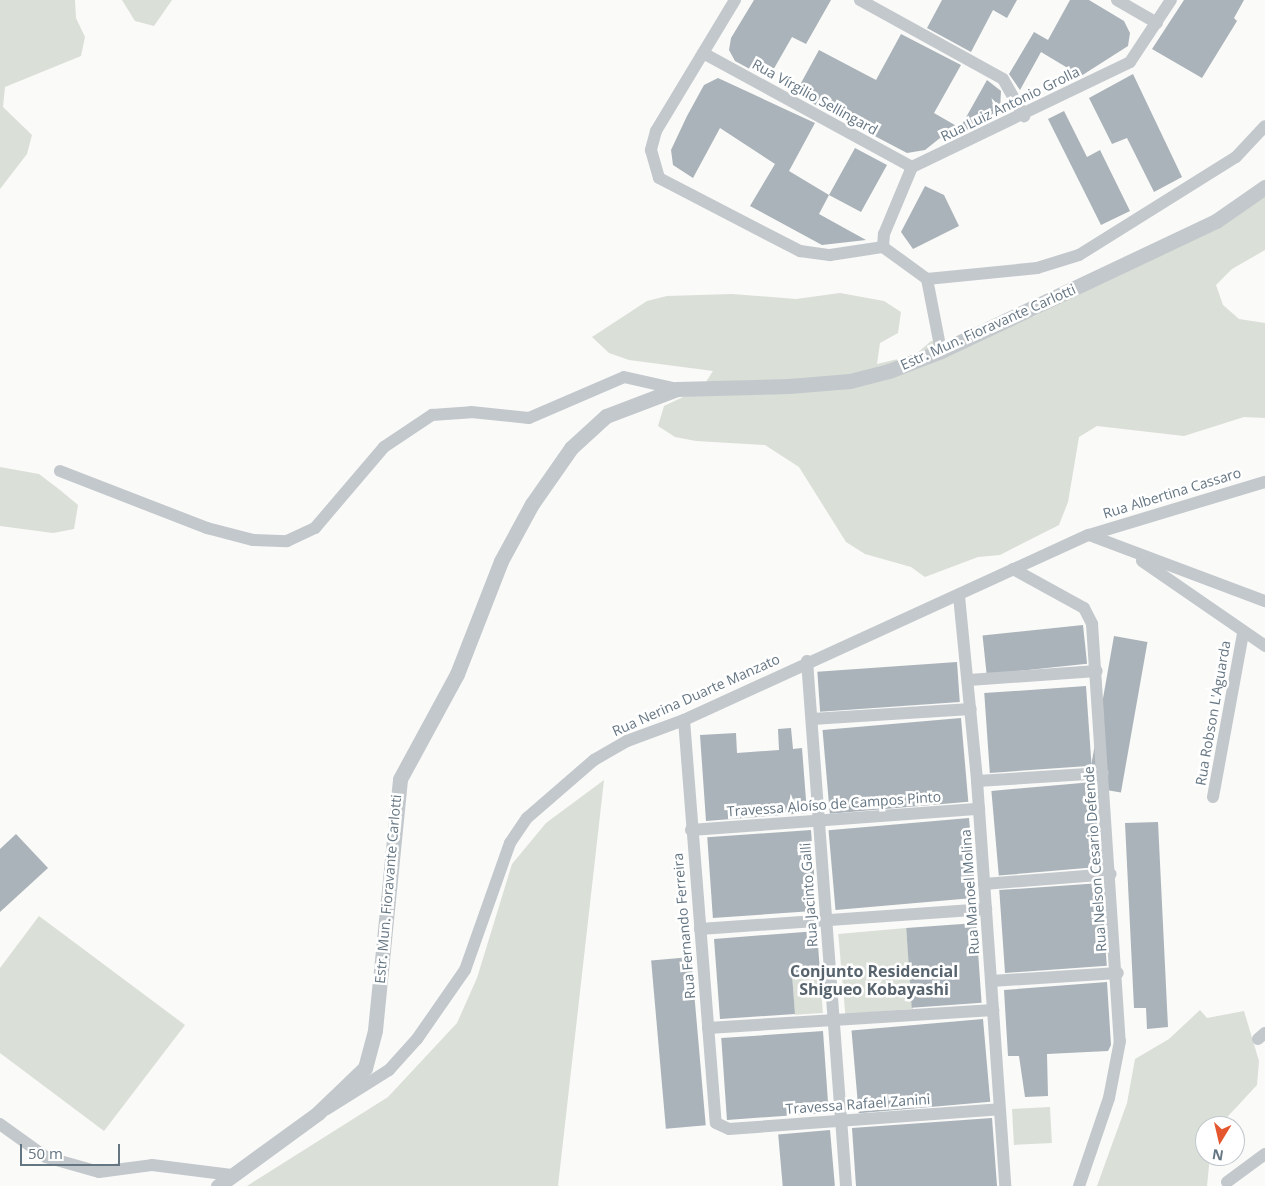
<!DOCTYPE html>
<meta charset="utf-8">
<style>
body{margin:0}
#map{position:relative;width:1265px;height:1186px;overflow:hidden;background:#fafaf8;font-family:"Open Sans",sans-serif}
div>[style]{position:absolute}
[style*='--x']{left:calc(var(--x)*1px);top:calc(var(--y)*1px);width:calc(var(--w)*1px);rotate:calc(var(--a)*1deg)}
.green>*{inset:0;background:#dadfd7;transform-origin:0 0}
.building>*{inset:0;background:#aab3b9;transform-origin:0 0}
.minor>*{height:12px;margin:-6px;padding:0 6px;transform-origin:6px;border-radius:6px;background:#c3c8cc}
.tertiary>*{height:15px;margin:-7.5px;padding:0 7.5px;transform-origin:7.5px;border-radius:7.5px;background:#c3c8cc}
span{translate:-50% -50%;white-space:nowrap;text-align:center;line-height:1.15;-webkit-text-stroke:5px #fff;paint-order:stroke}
.street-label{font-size:14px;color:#657683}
.quarter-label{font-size:16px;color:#57646e;font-weight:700}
.north{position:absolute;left:1195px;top:1116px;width:50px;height:50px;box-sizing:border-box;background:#fff;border:1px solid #c1c8cd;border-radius:50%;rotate:189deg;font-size:14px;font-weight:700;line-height:20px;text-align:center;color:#657683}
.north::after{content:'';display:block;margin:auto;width:18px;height:22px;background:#e4572e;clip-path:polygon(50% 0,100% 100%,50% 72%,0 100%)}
.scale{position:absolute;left:20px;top:1144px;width:100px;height:22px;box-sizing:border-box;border:2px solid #657683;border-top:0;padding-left:6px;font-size:15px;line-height:18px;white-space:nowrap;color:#657683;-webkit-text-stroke:4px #fff;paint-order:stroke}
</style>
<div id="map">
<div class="green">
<div style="clip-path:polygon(0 0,75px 0,76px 18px,85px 37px,81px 56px,5px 87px,3px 107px,32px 135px,27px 154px,0 189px)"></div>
<div style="clip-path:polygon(122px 0,172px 0,154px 26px,135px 21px)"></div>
<div style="clip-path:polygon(1265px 187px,1265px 250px,1232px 269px,1216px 285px,1223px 305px,1239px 319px,1265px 323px,1265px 418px,1244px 417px,1184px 436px,1097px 426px,1079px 437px,1068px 502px,1059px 525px,1000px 555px,978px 557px,925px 577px,911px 567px,865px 554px,846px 542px,799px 467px,765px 445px,696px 441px,675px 437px,658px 426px,664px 406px,702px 388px,713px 371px,629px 360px,609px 353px,592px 337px,647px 301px,667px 296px,732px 294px,796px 299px,840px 293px,884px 301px,901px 312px,898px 333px,880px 343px,877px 364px,915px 355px,931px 341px,952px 342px,1035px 316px)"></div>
<div style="clip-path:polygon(0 467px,39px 474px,60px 490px,78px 505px,74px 529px,53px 533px,0 526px)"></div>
<div style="clip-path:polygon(604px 780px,558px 1186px,247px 1186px,388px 1097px,457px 1023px,477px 978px,512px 864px,546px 823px)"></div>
<div style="clip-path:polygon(39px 916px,185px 1025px,104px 1131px,0 1053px,0 968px)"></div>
<div style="left:906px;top:928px;width:81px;height:68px;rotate:85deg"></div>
<div style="left:820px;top:972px;width:41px;height:28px;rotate:86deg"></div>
<div style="clip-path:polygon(1200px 1010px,1207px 1018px,1244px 1011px,1259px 1061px,1257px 1085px,1219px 1126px,1205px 1126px,1205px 1156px,1210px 1156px,1207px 1186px,1097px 1186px,1127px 1103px,1135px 1059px,1169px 1039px)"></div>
<div style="left:1050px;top:1107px;width:36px;height:38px;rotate:87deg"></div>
</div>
<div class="building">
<div style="clip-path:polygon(754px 0,831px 0,806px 44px,792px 37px,768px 79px,735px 61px,729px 50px,731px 38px)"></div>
<div style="clip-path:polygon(942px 0,1017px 0,1007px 18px,993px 10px,971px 52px,927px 28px)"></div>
<div style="clip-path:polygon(1070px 0,1089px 0,1124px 21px,1130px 33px,1128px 46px,1081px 76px,1041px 52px,1020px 90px,1009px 74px,1034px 32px,1048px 40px)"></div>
<div style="clip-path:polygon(1184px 0,1244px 0,1234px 18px,1237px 21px,1202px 78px,1152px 49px)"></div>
<div style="clip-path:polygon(901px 34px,961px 65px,934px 113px,960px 128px,987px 80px,1001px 91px,1000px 110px,955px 137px,946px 141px,940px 138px,925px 150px,907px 153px,795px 94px,819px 50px,876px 80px)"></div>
<div style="clip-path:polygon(1133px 74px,1182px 177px,1154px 192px,1127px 138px,1112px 144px,1089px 98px)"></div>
<div style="clip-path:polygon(718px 78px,815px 123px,789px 171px,829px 195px,855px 148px,887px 165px,861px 212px,829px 195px,819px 214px,866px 240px,822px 245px,750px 206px,775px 164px,720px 128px,693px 178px,673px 165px,671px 150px,687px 116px,704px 85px)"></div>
<div style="clip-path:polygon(1064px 111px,1087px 157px,1100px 150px,1130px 211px,1101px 225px,1048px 119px)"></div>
<div style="clip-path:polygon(925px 186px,944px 195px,959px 226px,913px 249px,901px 232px)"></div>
<div style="left:1083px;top:625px;width:39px;height:101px;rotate:84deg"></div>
<div style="left:1114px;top:636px;width:34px;height:153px;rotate:10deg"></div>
<div style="left:957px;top:662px;width:40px;height:140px;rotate:86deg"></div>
<div style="left:1086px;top:686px;width:80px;height:102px;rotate:86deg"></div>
<div style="left:961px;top:718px;width:84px;height:139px;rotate:85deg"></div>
<div style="clip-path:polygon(791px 728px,793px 749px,802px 748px,807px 813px,706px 821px,700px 735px,736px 733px,737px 753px,779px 750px,778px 729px)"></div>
<div style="left:1093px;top:782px;width:85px;height:102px;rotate:85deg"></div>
<div style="left:969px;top:818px;width:80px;height:141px;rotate:85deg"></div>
<div style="clip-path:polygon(1158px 822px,1168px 1027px,1147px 1029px,1146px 1008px,1134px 1008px,1125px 823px)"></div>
<div style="left:811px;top:830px;width:81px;height:104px;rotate:86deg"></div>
<div style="clip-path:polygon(16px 834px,48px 868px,0 912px,0 849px)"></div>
<div style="left:1101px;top:883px;width:83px;height:102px;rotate:86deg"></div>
<div style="left:976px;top:923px;width:80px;height:70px;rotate:86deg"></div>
<div style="clip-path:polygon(817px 931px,820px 972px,792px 974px,795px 1014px,720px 1019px,714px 939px)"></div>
<div style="left:691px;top:957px;width:169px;height:40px;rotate:85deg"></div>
<div style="clip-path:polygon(1107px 982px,1111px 1045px,1108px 1051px,1047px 1054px,1048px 1096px,1025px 1097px,1019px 1056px,1008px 1056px,1004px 990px)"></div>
<div style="left:983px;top:1019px;width:83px;height:132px;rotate:85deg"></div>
<div style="left:823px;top:1031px;width:82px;height:102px;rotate:86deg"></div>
<div style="clip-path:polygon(992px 1118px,997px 1186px,856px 1186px,852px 1128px)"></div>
<div style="left:830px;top:1130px;width:56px;height:52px;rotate:85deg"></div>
</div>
<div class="minor">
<div style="--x:735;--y:0;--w:153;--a:121.1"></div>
<div style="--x:656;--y:131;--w:20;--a:105"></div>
<div style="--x:651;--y:150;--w:29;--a:74"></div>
<div style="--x:659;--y:178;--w:159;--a:27.4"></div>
<div style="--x:800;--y:251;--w:30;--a:8"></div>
<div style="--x:830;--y:255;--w:54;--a:-8.6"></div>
<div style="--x:883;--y:247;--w:54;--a:36"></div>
<div style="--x:927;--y:279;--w:73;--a:79"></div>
<div style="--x:860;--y:0;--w:163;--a:28.9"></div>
<div style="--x:1003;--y:79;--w:43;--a:60.4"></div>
<div style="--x:1117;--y:0;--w:46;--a:29.9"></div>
<div style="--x:703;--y:53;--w:238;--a:28.6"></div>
<div style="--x:883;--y:247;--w:13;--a:-86"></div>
<div style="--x:884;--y:234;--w:73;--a:-67.3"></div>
<div style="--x:912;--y:167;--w:242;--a:-25.7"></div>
<div style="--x:1130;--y:62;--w:74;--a:-56.5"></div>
<div style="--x:927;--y:279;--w:111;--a:-5.7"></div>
<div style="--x:1037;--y:268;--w:44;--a:-17.2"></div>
<div style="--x:1079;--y:255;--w:185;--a:-32"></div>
<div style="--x:1236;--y:157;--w:42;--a:-46.9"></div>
<div style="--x:60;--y:471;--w:158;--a:21.2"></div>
<div style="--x:207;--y:528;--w:48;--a:14.6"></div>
<div style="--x:253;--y:540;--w:34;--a:2"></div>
<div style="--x:287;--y:541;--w:31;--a:-25"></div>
<div style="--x:315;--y:528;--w:106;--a:-49.6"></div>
<div style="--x:384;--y:447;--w:58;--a:-33.7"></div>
<div style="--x:432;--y:415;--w:39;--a:-4"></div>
<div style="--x:471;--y:412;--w:58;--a:5.9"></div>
<div style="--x:529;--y:418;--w:103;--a:-23.3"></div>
<div style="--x:624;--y:377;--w:54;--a:12.8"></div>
<div style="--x:1089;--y:535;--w:188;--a:20.6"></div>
<div style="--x:1142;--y:561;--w:150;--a:34.6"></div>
<div style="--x:1013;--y:569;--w:81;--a:28.8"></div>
<div style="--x:1084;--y:608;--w:18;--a:63"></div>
<div style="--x:1092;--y:624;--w:418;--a:86.2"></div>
<div style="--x:1120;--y:1041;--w:58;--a:100.9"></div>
<div style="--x:1109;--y:1098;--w:93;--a:108.8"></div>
<div style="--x:959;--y:596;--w:186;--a:84.4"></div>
<div style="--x:977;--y:781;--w:406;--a:86"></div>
<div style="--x:807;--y:661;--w:526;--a:85.75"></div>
<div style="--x:969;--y:680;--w:128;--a:-4"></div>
<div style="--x:812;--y:719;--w:159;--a:-3.6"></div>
<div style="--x:684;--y:720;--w:404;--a:85.5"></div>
<div style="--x:716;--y:1123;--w:14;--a:25"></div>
<div style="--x:729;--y:1129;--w:271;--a:-4.2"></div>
<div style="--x:977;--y:781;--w:126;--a:-3.6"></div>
<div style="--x:1213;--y:797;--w:166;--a:-79.6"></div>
<div style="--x:691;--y:830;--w:289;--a:-4.2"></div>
<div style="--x:984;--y:884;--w:127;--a:-4.5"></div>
<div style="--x:700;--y:929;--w:287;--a:-4"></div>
<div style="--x:991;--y:981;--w:127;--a:-3.6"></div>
<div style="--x:708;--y:1028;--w:286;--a:-3.6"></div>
<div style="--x:1258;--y:1039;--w:9;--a:-41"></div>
<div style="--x:327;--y:1109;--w:73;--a:-32.2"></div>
<div style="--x:389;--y:1070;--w:42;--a:-47.9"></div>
<div style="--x:417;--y:1039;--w:84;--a:-55.2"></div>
<div style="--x:465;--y:970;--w:135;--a:-70.5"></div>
<div style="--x:510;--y:843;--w:30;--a:-56"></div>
<div style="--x:527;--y:818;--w:89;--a:-40.9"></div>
<div style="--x:594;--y:760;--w:38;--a:-30"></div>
<div style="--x:627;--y:741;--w:61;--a:-20.2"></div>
<div style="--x:684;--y:720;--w:445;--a:-24.6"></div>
<div style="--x:1089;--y:535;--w:184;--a:-16.8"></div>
<div style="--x:0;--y:1124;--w:57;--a:35.7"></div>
<div style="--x:46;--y:1157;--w:55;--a:15.8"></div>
<div style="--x:99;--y:1172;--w:53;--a:-7.5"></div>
<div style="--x:152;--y:1165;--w:80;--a:7.2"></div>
<div style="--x:1227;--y:1182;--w:47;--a:-36.4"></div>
</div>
<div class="tertiary">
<div style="--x:218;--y:1186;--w:124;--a:-36.1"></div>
<div style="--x:318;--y:1113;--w:65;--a:-43.8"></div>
<div style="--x:365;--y:1068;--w:39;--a:-75"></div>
<div style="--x:375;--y:1030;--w:252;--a:-84.3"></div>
<div style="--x:400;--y:779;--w:119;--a:-61.5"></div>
<div style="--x:457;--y:674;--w:121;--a:-68.7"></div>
<div style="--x:501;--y:561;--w:65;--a:-61.5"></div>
<div style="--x:532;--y:504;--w:68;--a:-55.1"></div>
<div style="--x:571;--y:448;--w:47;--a:-42.4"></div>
<div style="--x:606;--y:416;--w:76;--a:-20.8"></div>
<div style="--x:677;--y:389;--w:112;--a:-1.5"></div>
<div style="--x:789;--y:386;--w:61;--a:-4.7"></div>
<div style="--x:850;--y:381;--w:40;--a:-14.4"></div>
<div style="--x:889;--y:371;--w:56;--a:-21"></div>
<div style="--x:941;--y:351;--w:304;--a:-25.3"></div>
<div style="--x:1216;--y:221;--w:60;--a:-34.8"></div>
</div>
<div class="street-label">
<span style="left:815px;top:97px;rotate:29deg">Rua Vírgilio Sellingard</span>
<span style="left:1010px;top:104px;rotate:-26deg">Rua Luiz Antonio Grolla</span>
<span style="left:988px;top:327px;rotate:-24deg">Estr. Mun. Fioravante Carlotti</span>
<span style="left:1172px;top:493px;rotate:-17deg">Rua Albertina Cassaro</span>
<span style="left:696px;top:695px;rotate:-24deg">Rua Nerina Duarte Manzato</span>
<span style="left:1213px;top:713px;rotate:-80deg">Rua Robson L'Aguarda</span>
<span style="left:834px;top:804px;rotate:-4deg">Travessa Aloíso de Campos Pinto</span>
<span style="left:1095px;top:859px;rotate:-94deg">Rua Nelson Cesario Defende</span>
<span style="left:388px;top:889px;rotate:-85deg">Estr. Mun. Fioravante Carlotti</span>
<span style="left:970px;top:892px;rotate:-94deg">Rua Manoel Molina</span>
<span style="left:809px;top:895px;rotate:-94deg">Rua Jacinto Galli</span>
<span style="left:684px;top:926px;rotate:-95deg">Rua Fernando Ferreira</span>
<span style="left:858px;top:1104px;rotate:-4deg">Travessa Rafael Zanini</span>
</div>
<div class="quarter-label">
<span style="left:874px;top:980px">Conjunto Residencial<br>Shigueo Kobayashi</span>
</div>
<div class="north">N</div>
<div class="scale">50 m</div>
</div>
